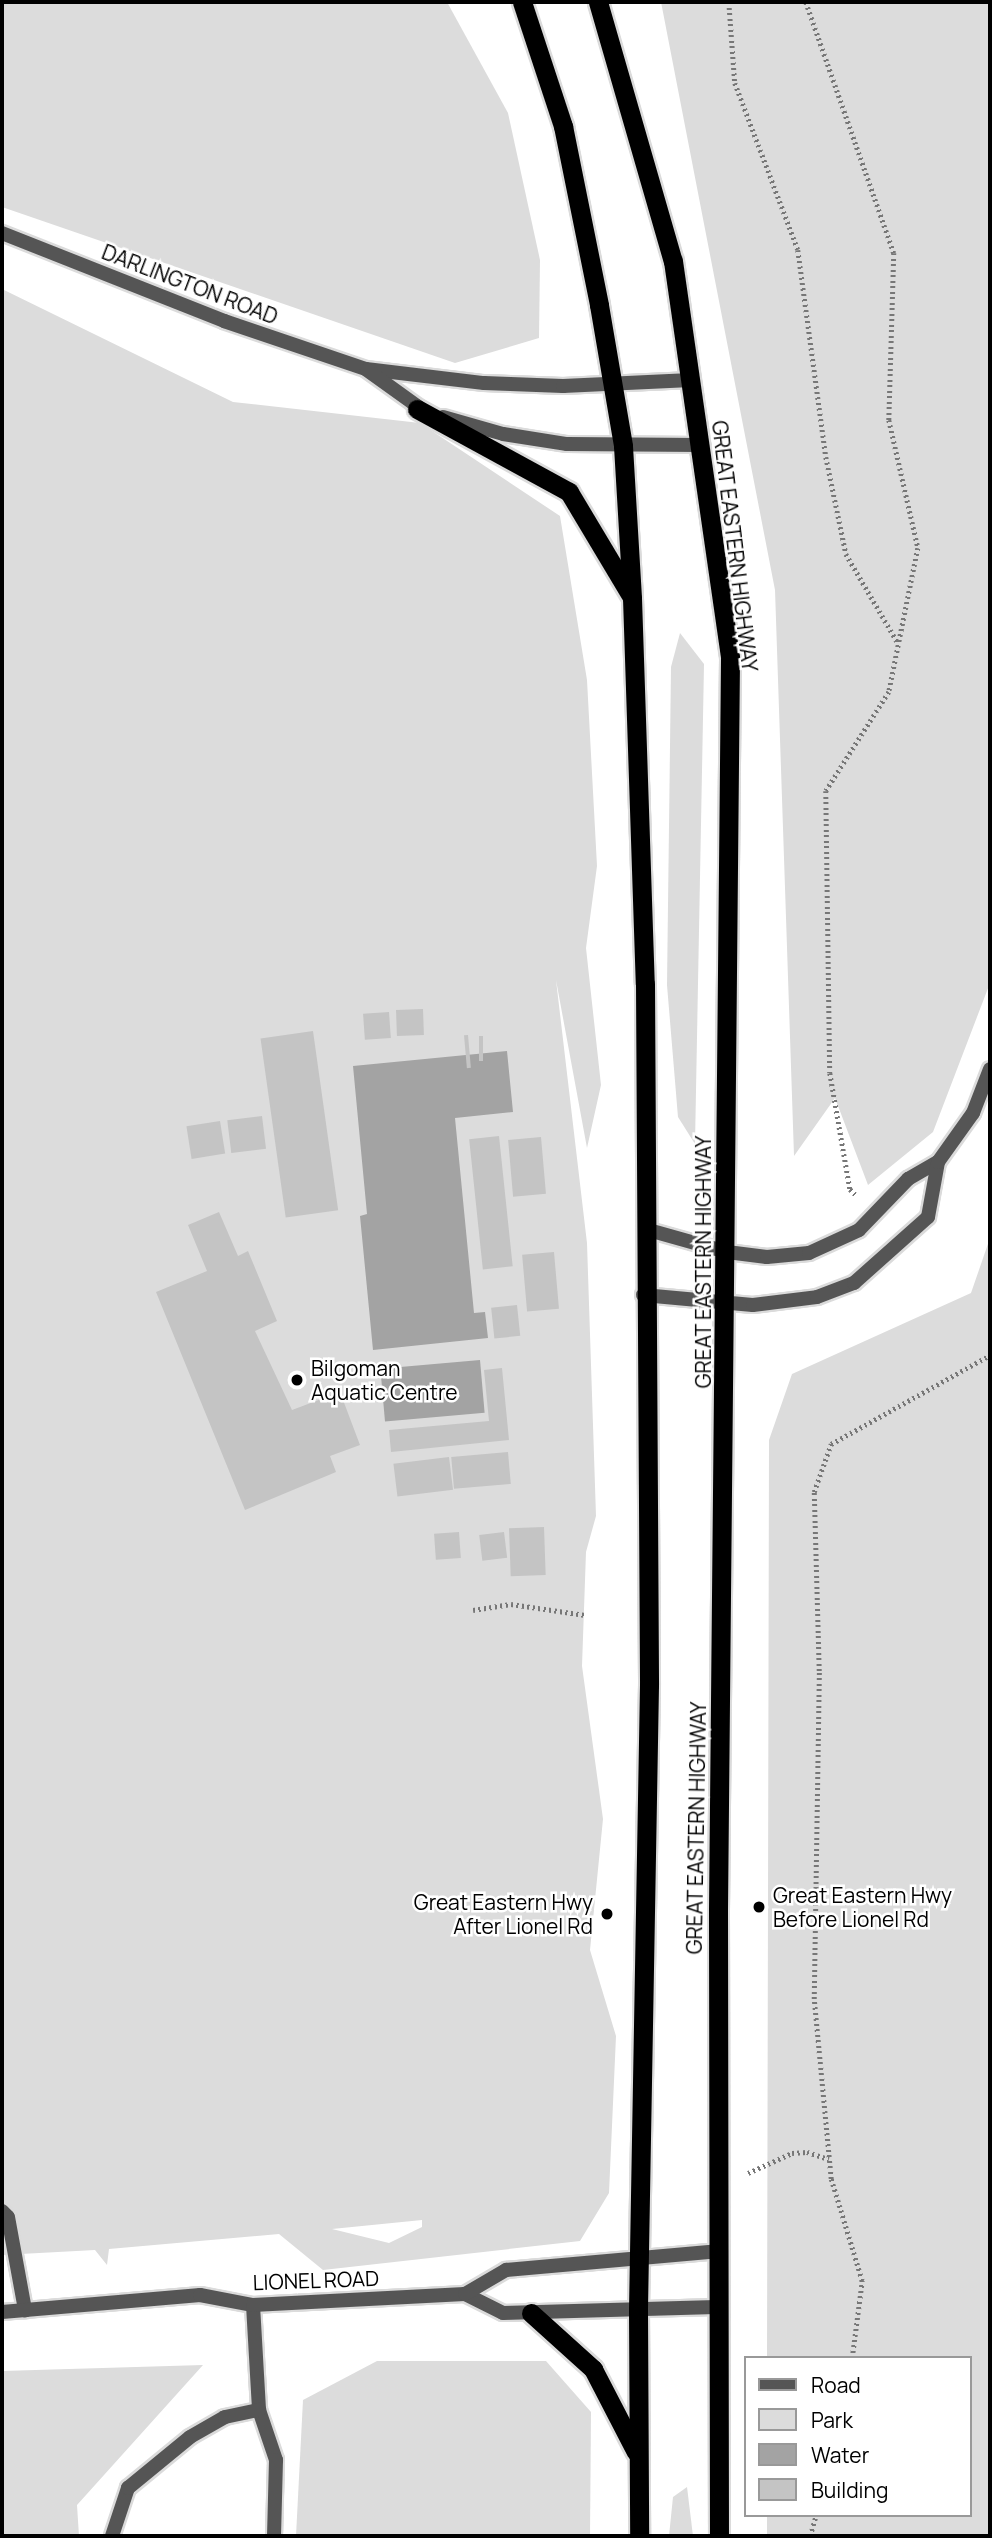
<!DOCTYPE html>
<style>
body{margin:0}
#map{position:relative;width:992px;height:2538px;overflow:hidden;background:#fff;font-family:Manrope,sans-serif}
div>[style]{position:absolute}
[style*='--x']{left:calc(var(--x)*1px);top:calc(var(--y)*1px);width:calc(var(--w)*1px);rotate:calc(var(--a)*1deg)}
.green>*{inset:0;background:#dcdcdc}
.water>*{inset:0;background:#a3a3a3;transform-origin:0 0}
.building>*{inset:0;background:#c4c4c4;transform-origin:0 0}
.path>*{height:4.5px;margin-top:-2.25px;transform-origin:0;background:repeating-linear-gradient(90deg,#777 0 2px,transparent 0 5.5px)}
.roads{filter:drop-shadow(2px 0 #dbdbdb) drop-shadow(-2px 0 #dbdbdb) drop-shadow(0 2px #dbdbdb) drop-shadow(0 -2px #dbdbdb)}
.service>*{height:14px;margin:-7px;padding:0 7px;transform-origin:7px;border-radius:7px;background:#555}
.minor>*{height:14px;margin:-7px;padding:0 7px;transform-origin:7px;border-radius:7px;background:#555}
.tertiary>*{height:14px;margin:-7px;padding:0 7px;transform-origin:7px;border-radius:7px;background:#555}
.trunk>*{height:19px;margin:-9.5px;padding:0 9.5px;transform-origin:9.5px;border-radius:9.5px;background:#000}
.dots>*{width:19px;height:19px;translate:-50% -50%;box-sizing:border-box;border:4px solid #fff;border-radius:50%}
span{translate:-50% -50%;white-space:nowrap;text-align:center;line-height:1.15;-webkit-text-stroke:5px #fff;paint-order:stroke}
.street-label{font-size:21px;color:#000}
.poi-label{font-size:21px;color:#000}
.left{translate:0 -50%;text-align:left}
.right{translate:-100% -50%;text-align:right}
.frame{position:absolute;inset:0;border:4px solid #000;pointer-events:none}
.legend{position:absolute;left:744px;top:2356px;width:228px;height:161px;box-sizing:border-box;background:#fff;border:2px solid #999;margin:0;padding:9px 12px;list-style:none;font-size:21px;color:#000}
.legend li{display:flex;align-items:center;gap:14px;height:35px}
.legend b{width:35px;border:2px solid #999}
</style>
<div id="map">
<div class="green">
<div style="clip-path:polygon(2px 2px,447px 2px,508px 113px,540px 260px,539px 338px,455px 363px,2px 207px)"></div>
<div style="clip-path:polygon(661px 2px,990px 2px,990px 983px,933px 1132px,868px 1185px,835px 1098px,794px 1156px,775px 590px)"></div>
<div style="clip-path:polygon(evenodd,2px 289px,233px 402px,420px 423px,560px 516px,587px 680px,597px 866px,586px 948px,601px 1085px,587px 1148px,556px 980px,587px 1243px,596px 1516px,586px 1552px,582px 1666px,603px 1819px,590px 1950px,616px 2036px,609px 2193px,580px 2241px,323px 2270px,279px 2234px,109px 2249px,107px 2265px,95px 2250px,2px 2255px,2px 289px,422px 2220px,422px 2227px,389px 2243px,332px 2229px,422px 2220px)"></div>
<div style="clip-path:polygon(680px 633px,704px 664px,695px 1144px,678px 1117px,667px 985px,671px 667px)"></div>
<div style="clip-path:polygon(990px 1238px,990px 2536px,767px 2536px,767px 2515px,969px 2515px,969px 2358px,767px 2358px,769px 1440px,792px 1374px,971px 1293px)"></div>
<div style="clip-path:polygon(377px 2361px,546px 2361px,591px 2412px,590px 2536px,296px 2536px,303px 2400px)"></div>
<div style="clip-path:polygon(203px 2365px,77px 2505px,79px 2536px,2px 2536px,2px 2371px)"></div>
<div style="clip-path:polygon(687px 2487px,693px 2536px,669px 2536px,673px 2497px)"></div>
</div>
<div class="water">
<div style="clip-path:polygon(507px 1051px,513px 1112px,455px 1118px,474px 1313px,485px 1312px,488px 1338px,373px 1350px,360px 1216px,367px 1214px,353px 1066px)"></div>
<div style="left:480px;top:1360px;width:53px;height:100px;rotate:85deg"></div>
</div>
<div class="building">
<div style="left:423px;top:1009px;width:26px;height:27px;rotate:88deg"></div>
<div style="left:389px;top:1012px;width:26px;height:26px;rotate:86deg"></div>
<div style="left:313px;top:1031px;width:181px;height:53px;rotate:82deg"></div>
<div style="left:468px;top:1035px;width:33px;height:4px;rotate:85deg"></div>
<div style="left:479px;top:1036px;width:4px;height:25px"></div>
<div style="left:262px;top:1116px;width:33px;height:35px;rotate:83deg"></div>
<div style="left:220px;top:1121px;width:33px;height:34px;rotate:81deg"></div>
<div style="left:499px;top:1136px;width:131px;height:30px;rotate:84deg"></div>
<div style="left:541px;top:1137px;width:57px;height:33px;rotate:85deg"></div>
<div style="clip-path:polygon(219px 1212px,238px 1256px,248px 1251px,277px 1321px,255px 1331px,292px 1410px,340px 1392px,360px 1445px,330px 1456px,336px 1472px,245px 1510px,156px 1292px,207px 1271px,188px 1225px)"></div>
<div style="left:554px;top:1252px;width:57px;height:32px;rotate:85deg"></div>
<div style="left:517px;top:1305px;width:31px;height:26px;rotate:84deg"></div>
<div style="clip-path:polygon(502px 1368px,509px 1440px,391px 1452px,389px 1430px,489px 1421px,484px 1370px)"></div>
<div style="left:508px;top:1452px;width:32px;height:57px;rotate:85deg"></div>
<div style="left:449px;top:1457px;width:33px;height:56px;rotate:83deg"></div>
<div style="left:544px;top:1527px;width:48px;height:35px;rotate:88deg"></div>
<div style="left:459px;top:1532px;width:26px;height:25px;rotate:86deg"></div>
<div style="left:504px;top:1532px;width:26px;height:25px;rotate:83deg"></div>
</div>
<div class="path">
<div style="--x:729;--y:2;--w:81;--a:85.8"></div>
<div style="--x:735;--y:83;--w:178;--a:69.3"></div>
<div style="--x:798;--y:250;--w:209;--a:82.3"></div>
<div style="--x:826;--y:457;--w:99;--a:78.3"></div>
<div style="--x:846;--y:554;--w:103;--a:59.7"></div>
<div style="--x:806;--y:2;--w:266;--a:70.7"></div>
<div style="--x:894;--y:253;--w:167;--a:91.7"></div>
<div style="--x:889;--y:420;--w:131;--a:77.2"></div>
<div style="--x:918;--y:548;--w:147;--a:101.4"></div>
<div style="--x:889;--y:692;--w:117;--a:122.5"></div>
<div style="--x:826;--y:791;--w:282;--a:89.2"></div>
<div style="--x:830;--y:1073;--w:118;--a:80.2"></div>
<div style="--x:850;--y:1189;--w:10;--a:45"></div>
<div style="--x:473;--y:1610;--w:38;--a:-9"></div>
<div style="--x:511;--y:1604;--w:75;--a:8.5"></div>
<div style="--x:748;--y:2173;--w:48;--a:-24.4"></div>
<div style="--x:792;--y:2153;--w:15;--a:-4"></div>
<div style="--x:807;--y:2152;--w:23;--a:18"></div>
<div style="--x:852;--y:2358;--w:78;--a:-82.6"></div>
<div style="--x:862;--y:2281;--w:107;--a:-106.9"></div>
<div style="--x:831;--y:2179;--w:181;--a:-95.4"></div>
<div style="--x:814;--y:1999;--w:328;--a:-89.1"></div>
<div style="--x:819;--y:1671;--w:179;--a:-91.6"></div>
<div style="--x:814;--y:1492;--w:51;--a:-70.5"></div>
<div style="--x:831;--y:1444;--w:182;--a:-29.2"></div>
<div style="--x:810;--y:2536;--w:22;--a:-74"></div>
</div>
<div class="roads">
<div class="service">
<div style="--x:2;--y:2211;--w:8;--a:45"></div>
<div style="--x:8;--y:2217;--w:95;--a:79.6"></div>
<div style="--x:253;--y:2305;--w:105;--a:86.7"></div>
<div style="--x:259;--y:2410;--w:53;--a:71.2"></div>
<div style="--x:276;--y:2460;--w:76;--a:91.5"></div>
<div style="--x:112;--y:2536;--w:51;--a:-71.6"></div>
<div style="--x:128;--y:2488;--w:80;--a:-39.4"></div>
<div style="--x:190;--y:2437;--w:40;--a:-29.7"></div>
<div style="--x:225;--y:2417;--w:35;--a:-12"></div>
</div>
<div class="minor">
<div style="--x:645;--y:1229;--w:85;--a:15.7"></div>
<div style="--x:727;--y:1252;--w:40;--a:7.1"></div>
<div style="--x:767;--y:1257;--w:42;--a:-5.4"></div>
<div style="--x:809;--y:1253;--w:55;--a:-24.7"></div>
<div style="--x:859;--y:1230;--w:71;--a:-46.1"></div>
<div style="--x:908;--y:1179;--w:34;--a:-30"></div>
<div style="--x:643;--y:1295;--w:110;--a:5.2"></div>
<div style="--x:753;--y:1305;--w:64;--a:-7.1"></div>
<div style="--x:817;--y:1297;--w:40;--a:-21"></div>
<div style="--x:854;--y:1283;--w:99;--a:-41.7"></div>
<div style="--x:928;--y:1217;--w:56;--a:-79.7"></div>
<div style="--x:938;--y:1162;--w:60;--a:-54.5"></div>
<div style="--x:973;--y:1113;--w:47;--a:-68.9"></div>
<div style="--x:465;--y:2294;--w:42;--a:26.6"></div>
<div style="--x:503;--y:2313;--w:213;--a:-1.6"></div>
<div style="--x:2;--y:2312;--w:199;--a:-4.9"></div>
<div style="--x:200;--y:2295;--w:54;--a:10.7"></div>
<div style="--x:253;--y:2305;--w:212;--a:-3"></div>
<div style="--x:465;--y:2294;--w:48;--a:-30.3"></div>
<div style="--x:506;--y:2270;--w:212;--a:-5.1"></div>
</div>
<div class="tertiary">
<div style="--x:2;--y:233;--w:239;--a:21.6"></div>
<div style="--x:224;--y:321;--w:150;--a:18.7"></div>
<div style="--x:366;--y:369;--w:119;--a:6.8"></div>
<div style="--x:484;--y:383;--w:79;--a:2.2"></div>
<div style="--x:563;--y:386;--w:128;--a:-2.7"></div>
<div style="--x:367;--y:370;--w:70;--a:35.7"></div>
<div style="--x:443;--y:417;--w:62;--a:15.8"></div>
<div style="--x:503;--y:434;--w:65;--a:8.9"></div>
<div style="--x:567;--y:444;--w:133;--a:0.4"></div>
</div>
<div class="trunk">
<div style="--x:522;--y:2;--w:131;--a:71.7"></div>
<div style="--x:563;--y:126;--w:183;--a:78.6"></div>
<div style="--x:599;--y:305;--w:143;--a:80.3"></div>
<div style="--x:623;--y:446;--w:152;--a:86.6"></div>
<div style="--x:632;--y:598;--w:386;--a:88.1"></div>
<div style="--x:645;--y:984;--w:701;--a:89.67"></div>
<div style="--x:649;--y:1685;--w:625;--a:91.01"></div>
<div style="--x:638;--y:2310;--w:226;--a:89.7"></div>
<div style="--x:598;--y:2;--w:270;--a:73.9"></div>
<div style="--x:673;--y:261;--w:402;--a:81.8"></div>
<div style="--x:730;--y:659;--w:1252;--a:90.55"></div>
<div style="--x:718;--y:1911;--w:625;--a:89.91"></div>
<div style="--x:417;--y:409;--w:173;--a:28.6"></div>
<div style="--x:569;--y:492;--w:119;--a:59.1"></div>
<div style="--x:531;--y:2313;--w:84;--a:42.1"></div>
<div style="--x:593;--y:2369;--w:93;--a:62.6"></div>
</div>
</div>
<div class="dots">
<div style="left:297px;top:1380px;background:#000"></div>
<div style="left:759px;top:1907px;background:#000"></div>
<div style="left:607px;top:1914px;background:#000"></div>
</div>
<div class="street-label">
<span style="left:190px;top:284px;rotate:21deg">DARLINGTON ROAD</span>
<span style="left:735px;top:546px;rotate:83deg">GREAT EASTERN HIGHWAY</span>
<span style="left:703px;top:1262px;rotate:-90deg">GREAT EASTERN HIGHWAY</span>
<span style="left:696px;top:1828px;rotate:-89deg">GREAT EASTERN HIGHWAY</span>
<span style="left:316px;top:2280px;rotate:-2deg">LIONEL ROAD</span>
</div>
<div class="poi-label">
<span class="left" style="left:311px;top:1380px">Bilgoman<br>Aquatic Centre</span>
<span class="left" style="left:773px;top:1907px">Great Eastern Hwy<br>Before Lionel Rd</span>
<span class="right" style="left:593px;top:1914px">Great Eastern Hwy<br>After Lionel Rd</span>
</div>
<div class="frame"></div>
<ul class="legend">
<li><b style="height:9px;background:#555"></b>Road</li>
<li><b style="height:19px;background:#dcdcdc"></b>Park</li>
<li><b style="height:19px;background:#a3a3a3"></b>Water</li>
<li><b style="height:19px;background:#c4c4c4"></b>Building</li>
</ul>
</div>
